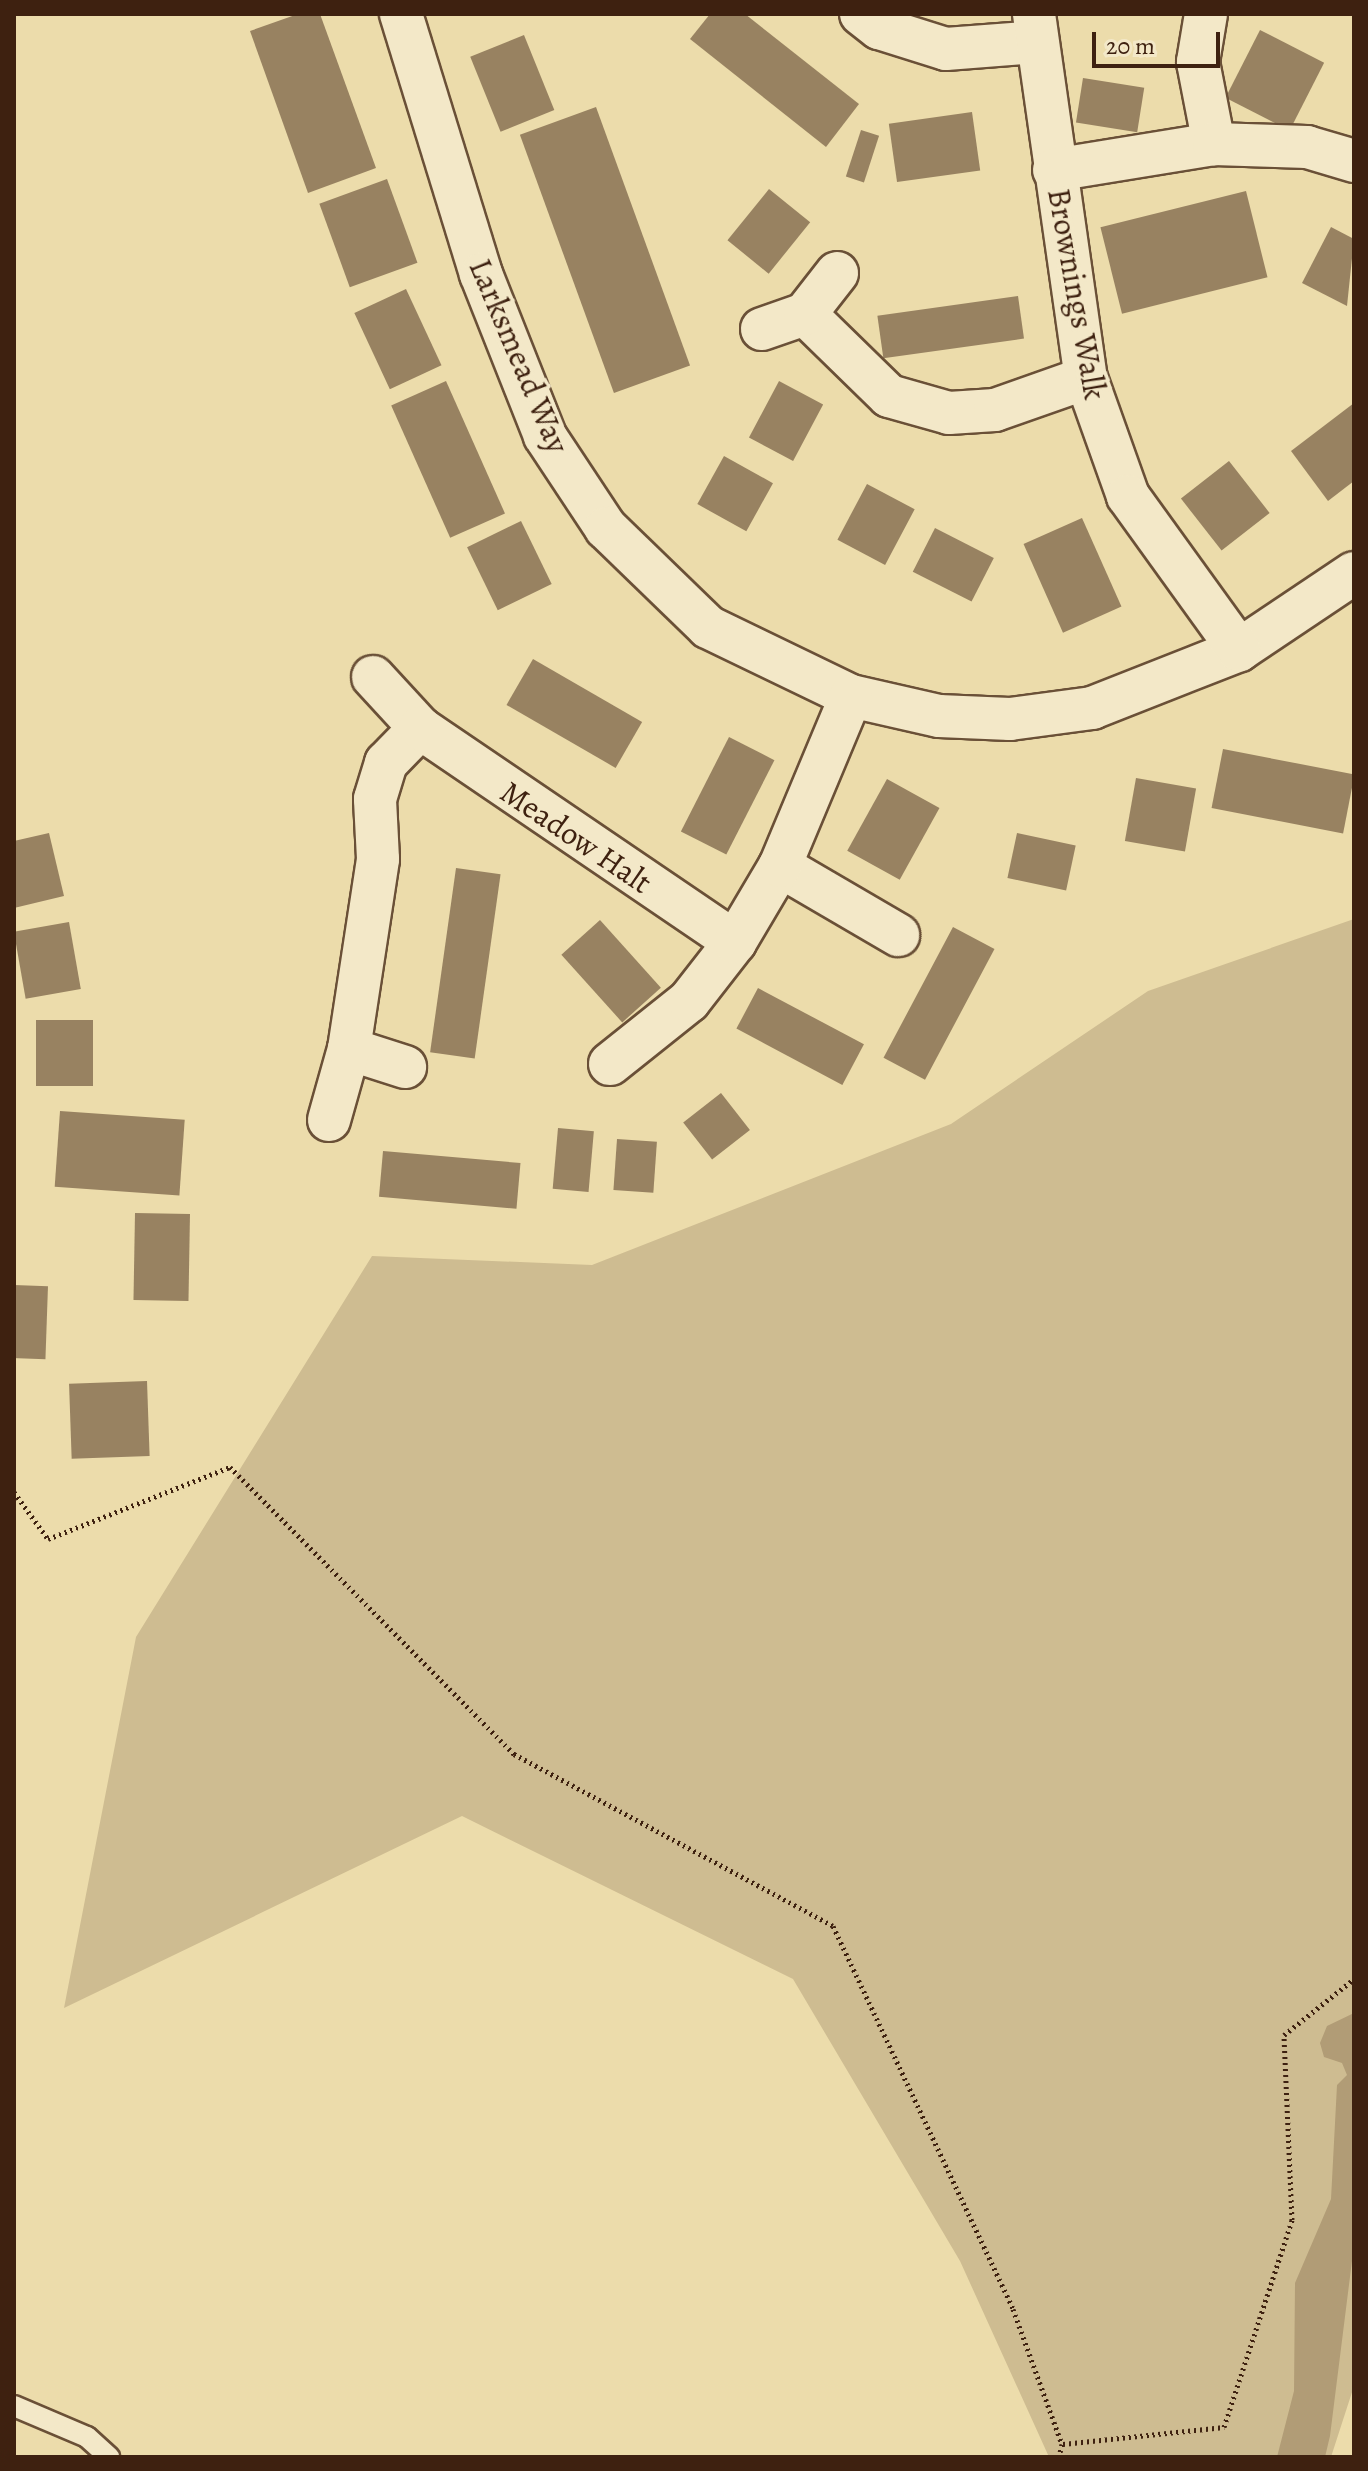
<!DOCTYPE html>
<style>
body{margin:0}
#map{position:relative;width:1368px;height:2471px;overflow:hidden;background:#ecdcab;font-family:Alegreya,serif}
div>[style]{position:absolute}
[style*='--x']{left:calc(var(--x)*1px);top:calc(var(--y)*1px);width:calc(var(--w)*1px);rotate:calc(var(--a)*1deg)}
.green>*{inset:0;background:#cebc91}
.water>*{inset:0;background:#b19c76}
.building>*{inset:0;background:#988261;transform-origin:0 0}
.path>*{height:5px;margin-top:-2.5px;transform-origin:0;background:repeating-linear-gradient(90deg,#3e2110 0 2px,transparent 0 6px)}
.roads{filter:drop-shadow(2px 0 #6a5037) drop-shadow(-2px 0 #6a5037) drop-shadow(0 2px #6a5037) drop-shadow(0 -2px #6a5037)}
.service>*{height:20px;margin:-10px;padding:0 10px;transform-origin:10px;border-radius:10px;background:#f3e8c8}
.minor>*{height:42px;margin:-21px;padding:0 21px;transform-origin:21px;border-radius:21px;background:#f3e8c8}
span{translate:-50% -50%;white-space:nowrap;text-align:center;line-height:1.15;-webkit-text-stroke:7px #f3e8c8;paint-order:stroke}
.street-label{font-size:32px;color:#3e2110}
.frame{position:absolute;inset:0;border:16px solid #3e2110;pointer-events:none}
.scale{position:absolute;left:1092px;top:32px;width:128px;height:36px;box-sizing:border-box;border:4px solid #3e2110;border-top:0;padding-left:10px;font-size:24px;line-height:28px;white-space:nowrap;color:#3e2110;-webkit-text-stroke:6px #f3e8c8;paint-order:stroke}
</style>
<div id="map">
<div class="green">
<div style="clip-path:polygon(1354px 919px,1354px 2386px,1331px 2457px,1049px 2457px,960px 2261px,793px 1979px,462px 1816px,64px 2008px,136px 1637px,372px 1256px,592px 1265px,951px 1124px,1148px 991px)"></div>
</div>
<div class="water">
<div style="clip-path:polygon(1354px 2013px,1354px 2245px,1330px 2436px,1325px 2457px,1277px 2457px,1294px 2391px,1295px 2283px,1331px 2199px,1337px 2085px,1347px 2075px,1342px 2063px,1324px 2057px,1320px 2043px,1327px 2026px)"></div>
</div>
<div class="building">
<div style="clip-path:polygon(298px 14px,320px 14px,376px 168px,308px 193px,250px 31px)"></div>
<div style="clip-path:polygon(710px 14px,745px 14px,859px 104px,826px 147px,690px 39px)"></div>
<div style="left:1260px;top:30px;width:72px;height:76px;rotate:27deg"></div>
<div style="left:524px;top:35px;width:81px;height:58px;rotate:68deg"></div>
<div style="left:1083px;top:78px;width:62px;height:45px;rotate:9deg"></div>
<div style="left:596px;top:107px;width:275px;height:81px;rotate:70deg"></div>
<div style="left:972px;top:112px;width:59px;height:84px;rotate:82deg"></div>
<div style="left:861px;top:130px;width:19px;height:49px;rotate:18deg"></div>
<div style="left:387px;top:179px;width:89px;height:72px;rotate:70deg"></div>
<div style="left:769px;top:189px;width:53px;height:66px;rotate:39deg"></div>
<div style="left:1246px;top:191px;width:89px;height:150px;rotate:76deg"></div>
<div style="clip-path:polygon(1331px 227px,1354px 239px,1347px 306px,1302px 283px)"></div>
<div style="left:406px;top:289px;width:84px;height:57px;rotate:65deg"></div>
<div style="left:1018px;top:296px;width:43px;height:142px;rotate:82deg"></div>
<div style="left:446px;top:381px;width:145px;height:60px;rotate:66deg"></div>
<div style="left:779px;top:381px;width:50px;height:64px;rotate:28deg"></div>
<div style="clip-path:polygon(1354px 403px,1354px 481px,1328px 501px,1291px 451px)"></div>
<div style="left:724px;top:456px;width:56px;height:55px;rotate:29deg"></div>
<div style="left:1229px;top:461px;width:66px;height:61px;rotate:52deg"></div>
<div style="left:867px;top:484px;width:54px;height:63px;rotate:28deg"></div>
<div style="left:1082px;top:518px;width:97px;height:64px;rotate:66deg"></div>
<div style="left:521px;top:521px;width:70px;height:60px;rotate:64deg"></div>
<div style="left:935px;top:528px;width:66px;height:49px;rotate:27deg"></div>
<div style="left:533px;top:659px;width:126px;height:53px;rotate:30deg"></div>
<div style="left:729px;top:737px;width:51px;height:106px;rotate:27deg"></div>
<div style="left:1223px;top:749px;width:134px;height:60px;rotate:11deg"></div>
<div style="left:1136px;top:778px;width:61px;height:64px;rotate:10deg"></div>
<div style="left:887px;top:779px;width:60px;height:82px;rotate:29deg"></div>
<div style="clip-path:polygon(49px 833px,64px 896px,14px 908px,14px 841px)"></div>
<div style="left:1017px;top:833px;width:60px;height:46px;rotate:12deg"></div>
<div style="left:456px;top:868px;width:45px;height:186px;rotate:8deg"></div>
<div style="left:600px;top:920px;width:91px;height:52px;rotate:48deg"></div>
<div style="left:69px;top:922px;width:68px;height:56px;rotate:80deg"></div>
<div style="left:953px;top:927px;width:47px;height:148px;rotate:28deg"></div>
<div style="left:758px;top:988px;width:120px;height:46px;rotate:28deg"></div>
<div style="left:36px;top:1020px;width:57px;height:66px"></div>
<div style="left:721px;top:1093px;width:47px;height:48px;rotate:52deg"></div>
<div style="left:60px;top:1111px;width:125px;height:76px;rotate:4deg"></div>
<div style="left:558px;top:1128px;width:36px;height:61px;rotate:5deg"></div>
<div style="left:617px;top:1139px;width:40px;height:51px;rotate:4deg"></div>
<div style="left:383px;top:1151px;width:138px;height:46px;rotate:5deg"></div>
<div style="left:135px;top:1213px;width:55px;height:87px;rotate:1deg"></div>
<div style="left:14px;top:1285px;width:34px;height:73px;rotate:2deg"></div>
<div style="left:147px;top:1381px;width:75px;height:78px;rotate:88deg"></div>
</div>
<div class="path">
<div style="--x:14;--y:1492;--w:58;--a:54.1"></div>
<div style="--x:48;--y:1539;--w:196;--a:-21.6"></div>
<div style="--x:230;--y:1467;--w:404;--a:45.3"></div>
<div style="--x:514;--y:1754;--w:362;--a:28.3"></div>
<div style="--x:833;--y:1926;--w:423;--a:64.8"></div>
<div style="--x:1013;--y:2309;--w:144;--a:70.1"></div>
<div style="--x:1062;--y:2444;--w:13;--a:103"></div>
<div style="--x:1063;--y:2444;--w:162;--a:-6"></div>
<div style="--x:1224;--y:2427;--w:218;--a:-71.8"></div>
<div style="--x:1292;--y:2220;--w:185;--a:-92.5"></div>
<div style="--x:1284;--y:2035;--w:90;--a:-38.7"></div>
</div>
<div class="roads">
<div class="service">
<div style="--x:14;--y:2406;--w:79;--a:23"></div>
<div style="--x:87;--y:2437;--w:30;--a:42"></div>
</div>
<div class="minor">
<div style="--x:401;--y:14;--w:272;--a:72.9"></div>
<div style="--x:481;--y:274;--w:174;--a:68.4"></div>
<div style="--x:545;--y:436;--w:110;--a:56.5"></div>
<div style="--x:606;--y:528;--w:142;--a:44.1"></div>
<div style="--x:708;--y:627;--w:159;--a:25.8"></div>
<div style="--x:851;--y:696;--w:90;--a:12.8"></div>
<div style="--x:939;--y:716;--w:71;--a:2.4"></div>
<div style="--x:1010;--y:719;--w:83;--a:-7.6"></div>
<div style="--x:1092;--y:708;--w:158;--a:-21.5"></div>
<div style="--x:1239;--y:650;--w:138;--a:-33.8"></div>
<div style="--x:861;--y:14;--w:23;--a:38"></div>
<div style="--x:879;--y:28;--w:70;--a:17.4"></div>
<div style="--x:946;--y:49;--w:90;--a:-4.4"></div>
<div style="--x:1034;--y:14;--w:368;--a:81.9"></div>
<div style="--x:1086;--y:378;--w:125;--a:70.4"></div>
<div style="--x:1128;--y:496;--w:190;--a:54.2"></div>
<div style="--x:1206;--y:14;--w:49;--a:99.5"></div>
<div style="--x:1198;--y:62;--w:84;--a:79"></div>
<div style="--x:1054;--y:170;--w:162;--a:-9.2"></div>
<div style="--x:1214;--y:144;--w:93;--a:1.8"></div>
<div style="--x:1307;--y:147;--w:49;--a:16.6"></div>
<div style="--x:805;--y:314;--w:117;--a:44.3"></div>
<div style="--x:889;--y:396;--w:62;--a:15.8"></div>
<div style="--x:949;--y:413;--w:46;--a:-3.7"></div>
<div style="--x:995;--y:410;--w:96;--a:-19.4"></div>
<div style="--x:762;--y:329;--w:46;--a:-19.2"></div>
<div style="--x:805;--y:314;--w:52;--a:-52"></div>
<div style="--x:373;--y:677;--w:69;--a:47.3"></div>
<div style="--x:780;--y:866;--w:137;--a:30.3"></div>
<div style="--x:349;--y:1049;--w:59;--a:17.8"></div>
<div style="--x:610;--y:1064;--w:101;--a:-38.6"></div>
<div style="--x:689;--y:1001;--w:75;--a:-52.1"></div>
<div style="--x:329;--y:1120;--w:74;--a:-74.3"></div>
<div style="--x:349;--y:1049;--w:192;--a:-81.3"></div>
<div style="--x:378;--y:859;--w:60;--a:-92.9"></div>
<div style="--x:375;--y:799;--w:38;--a:-73"></div>
<div style="--x:386;--y:763;--w:49;--a:-45.8"></div>
<div style="--x:420;--y:728;--w:381;--a:34.2"></div>
<div style="--x:735;--y:942;--w:88;--a:-59.4"></div>
<div style="--x:780;--y:866;--w:184;--a:-67.3"></div>
</div>
</div>
<div class="street-label">
<span style="left:1077px;top:294px;rotate:80deg">Brownings Walk</span>
<span style="left:519px;top:356px;rotate:67deg">Larksmead Way</span>
<span style="left:576px;top:837px;rotate:34deg">Meadow Halt</span>
</div>
<div class="frame"></div>
<div class="scale">20 m</div>
</div>
